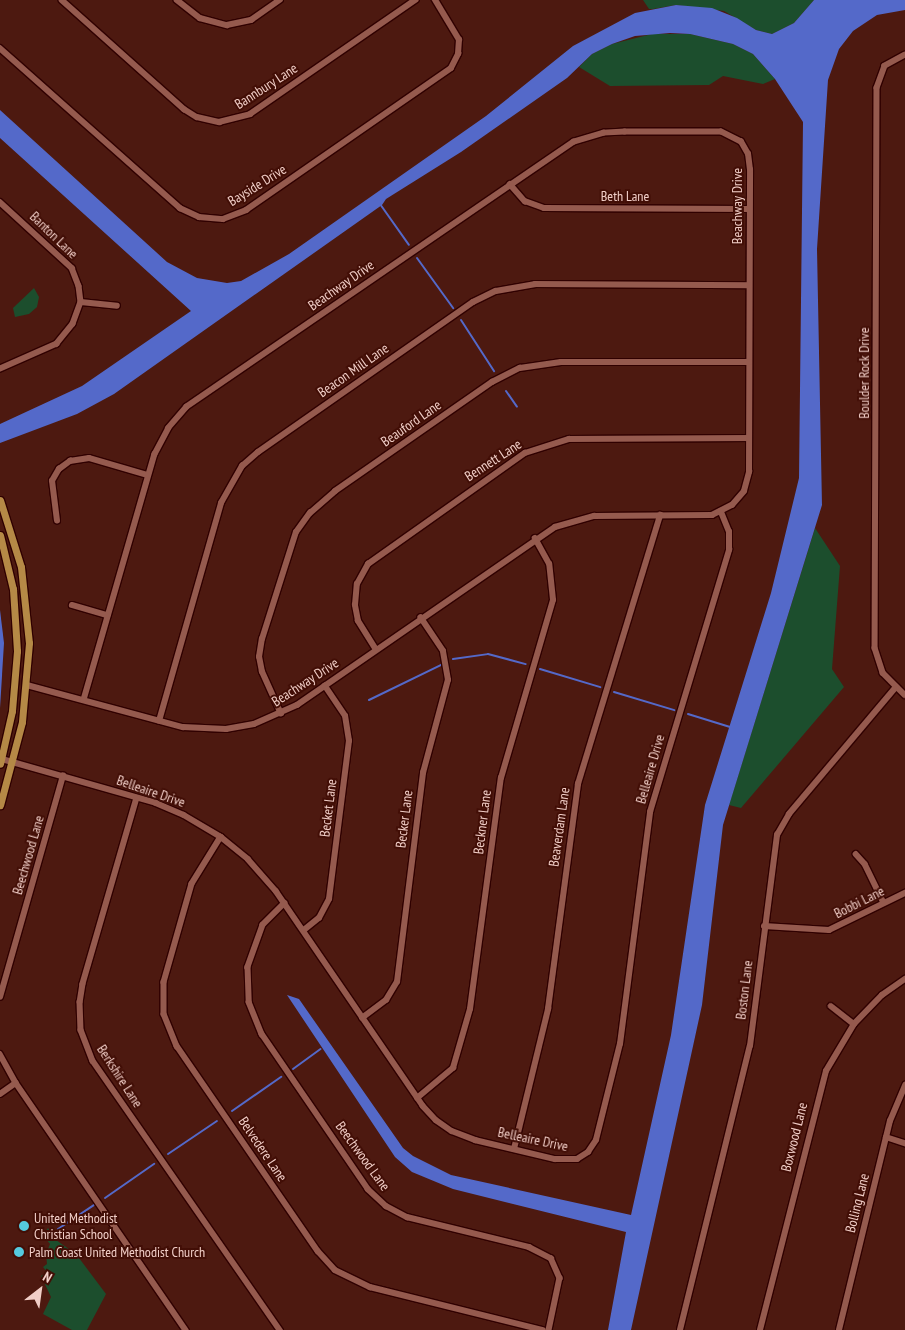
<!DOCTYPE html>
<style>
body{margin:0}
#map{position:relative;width:905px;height:1330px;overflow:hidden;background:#4d1910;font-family:"PT Sans Narrow",sans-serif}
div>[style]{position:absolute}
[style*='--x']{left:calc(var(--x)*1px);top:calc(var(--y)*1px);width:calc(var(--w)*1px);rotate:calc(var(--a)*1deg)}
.green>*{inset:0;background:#1c4e2d}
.water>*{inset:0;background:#5469c9}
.stream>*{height:2px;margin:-1px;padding:0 1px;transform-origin:1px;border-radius:1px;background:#5469c9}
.roads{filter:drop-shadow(1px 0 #300000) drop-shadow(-1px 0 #300000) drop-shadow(0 1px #300000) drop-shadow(0 -1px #300000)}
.minor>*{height:5.5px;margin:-2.75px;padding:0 2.75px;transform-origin:2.75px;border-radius:2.75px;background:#955a4e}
.major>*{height:7px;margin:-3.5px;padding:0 3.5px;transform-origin:3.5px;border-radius:3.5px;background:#b58946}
.dots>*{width:14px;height:14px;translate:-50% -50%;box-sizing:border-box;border:2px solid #420e06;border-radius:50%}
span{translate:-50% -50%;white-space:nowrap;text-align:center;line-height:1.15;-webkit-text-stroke:4px #420e06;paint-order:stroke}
.street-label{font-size:14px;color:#f1cec7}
.poi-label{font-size:14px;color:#f1cec7}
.left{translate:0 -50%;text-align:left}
.north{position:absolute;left:15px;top:1265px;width:50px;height:50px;-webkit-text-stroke:4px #420e06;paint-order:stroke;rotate:30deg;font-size:14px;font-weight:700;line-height:20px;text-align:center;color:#f1cec7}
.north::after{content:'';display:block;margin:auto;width:18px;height:22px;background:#f1cec7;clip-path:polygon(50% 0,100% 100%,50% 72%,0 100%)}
</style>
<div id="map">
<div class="green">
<div style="clip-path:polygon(643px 0,814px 0,794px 23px,772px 34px,756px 30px,724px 11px,676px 5px,653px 9px,649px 9px)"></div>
<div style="clip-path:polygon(652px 34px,690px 34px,733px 44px,753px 54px,775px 79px,763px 84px,723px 76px,709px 85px,610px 86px,579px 67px,592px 54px,612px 44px)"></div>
<div style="clip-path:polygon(34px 288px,39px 297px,37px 307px,29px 314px,15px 317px,13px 308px)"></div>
<div style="clip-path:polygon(815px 528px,840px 566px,832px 669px,844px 687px,741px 808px,729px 805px)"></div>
<div style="clip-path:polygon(48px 1228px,56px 1240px,76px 1254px,106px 1294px,87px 1330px,72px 1330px,43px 1314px,51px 1297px,41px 1276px,47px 1272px,43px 1267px,47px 1264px,46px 1254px,50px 1244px,43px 1235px)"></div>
</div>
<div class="water">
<div style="clip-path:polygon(814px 0,905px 0,905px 10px,877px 15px,853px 31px,839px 49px,828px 80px,817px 249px,822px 505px,723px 825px,702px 1005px,631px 1330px,608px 1330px,626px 1232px,453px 1189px,412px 1172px,395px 1157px,287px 995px,299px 999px,403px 1148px,413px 1156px,451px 1175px,631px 1215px,671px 1035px,705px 805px,771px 593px,799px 478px,803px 122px,775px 79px,753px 54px,733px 44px,690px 34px,670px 33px,635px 36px,612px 44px,592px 54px,567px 78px,461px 152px,386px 199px,382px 205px,114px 394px,77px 414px,0 443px,0 424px,82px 386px,191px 311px,0 138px,0 110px,167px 262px,197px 278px,227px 283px,241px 281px,289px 254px,486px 116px,573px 46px,635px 13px,676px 5px,712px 8px,737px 18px,756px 30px,772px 34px,794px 23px)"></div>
<div style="clip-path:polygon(0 610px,4px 643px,0 708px)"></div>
</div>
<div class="stream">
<div style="--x:380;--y:204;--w:50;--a:54.7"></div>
<div style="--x:417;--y:258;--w:62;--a:54.2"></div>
<div style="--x:461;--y:320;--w:61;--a:57.1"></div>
<div style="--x:506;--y:391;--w:19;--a:55"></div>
<div style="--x:453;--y:659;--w:35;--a:-8"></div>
<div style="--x:488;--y:654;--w:39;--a:15"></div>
<div style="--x:540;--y:669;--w:63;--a:16.7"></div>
<div style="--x:614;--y:692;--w:63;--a:16.7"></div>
<div style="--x:369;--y:700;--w:82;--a:-25.9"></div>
<div style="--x:688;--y:714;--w:44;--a:17.2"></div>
<div style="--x:293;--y:1069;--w:34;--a:-36"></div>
<div style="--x:232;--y:1111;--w:60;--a:-34.8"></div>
<div style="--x:168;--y:1154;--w:59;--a:-34"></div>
<div style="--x:105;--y:1198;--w:60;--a:-34.8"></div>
<div style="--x:58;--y:1229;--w:43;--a:-33.7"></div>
</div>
<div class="roads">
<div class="minor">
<div style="--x:62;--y:0;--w:164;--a:41.8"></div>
<div style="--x:184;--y:109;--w:15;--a:32"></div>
<div style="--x:197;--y:117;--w:23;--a:13"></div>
<div style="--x:219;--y:122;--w:32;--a:-14"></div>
<div style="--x:250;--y:114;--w:201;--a:-34.6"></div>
<div style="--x:177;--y:0;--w:29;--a:38"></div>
<div style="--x:200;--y:18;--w:28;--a:15"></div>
<div style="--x:227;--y:25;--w:25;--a:-12"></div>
<div style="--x:251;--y:20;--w:35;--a:-35"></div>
<div style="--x:0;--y:48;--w:241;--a:41.6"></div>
<div style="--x:180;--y:208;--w:21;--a:25"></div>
<div style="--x:199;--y:217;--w:24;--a:5"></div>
<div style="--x:223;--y:219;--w:25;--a:-21"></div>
<div style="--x:246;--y:210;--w:249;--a:-34.7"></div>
<div style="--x:451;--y:68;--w:16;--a:-63"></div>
<div style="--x:458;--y:54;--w:14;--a:-86"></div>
<div style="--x:459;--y:40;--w:47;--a:-121"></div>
<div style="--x:905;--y:55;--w:23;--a:151"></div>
<div style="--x:885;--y:66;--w:23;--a:110"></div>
<div style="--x:877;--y:88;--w:560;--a:90.2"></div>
<div style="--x:875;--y:648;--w:26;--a:72"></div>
<div style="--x:883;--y:673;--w:31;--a:45"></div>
<div style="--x:510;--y:184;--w:23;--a:49"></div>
<div style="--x:525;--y:201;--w:20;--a:20"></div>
<div style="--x:544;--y:208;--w:205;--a:0.3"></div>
<div style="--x:0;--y:202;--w:98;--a:42.5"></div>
<div style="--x:72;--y:268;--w:19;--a:69"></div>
<div style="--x:79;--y:286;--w:16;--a:83"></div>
<div style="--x:81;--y:302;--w:23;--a:110"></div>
<div style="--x:73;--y:324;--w:26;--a:129"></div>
<div style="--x:57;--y:344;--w:62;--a:156.3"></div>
<div style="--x:81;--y:302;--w:36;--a:6"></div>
<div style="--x:57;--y:521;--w:40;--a:-97.1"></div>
<div style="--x:52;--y:481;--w:14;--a:-60"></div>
<div style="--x:59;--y:469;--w:14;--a:-36"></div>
<div style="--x:70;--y:461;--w:19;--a:-9"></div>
<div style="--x:89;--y:458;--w:61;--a:16.1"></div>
<div style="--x:72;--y:605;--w:37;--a:16"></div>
<div style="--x:376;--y:650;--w:34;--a:-122"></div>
<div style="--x:358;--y:621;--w:16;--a:-101"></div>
<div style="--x:355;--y:605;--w:21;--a:-85"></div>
<div style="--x:357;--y:584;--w:23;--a:-61"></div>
<div style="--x:368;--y:564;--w:192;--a:-35.3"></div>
<div style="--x:525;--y:453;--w:46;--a:-17.7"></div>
<div style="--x:569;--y:439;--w:180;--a:-0.3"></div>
<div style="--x:27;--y:685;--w:162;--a:15.1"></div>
<div style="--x:183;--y:727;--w:43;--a:2.7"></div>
<div style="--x:226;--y:729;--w:28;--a:-10"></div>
<div style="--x:254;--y:724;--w:47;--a:-23.8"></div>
<div style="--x:297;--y:705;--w:313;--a:-34.6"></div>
<div style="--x:555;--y:527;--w:41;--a:-15.8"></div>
<div style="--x:594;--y:516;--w:118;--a:-0.5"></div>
<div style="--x:712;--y:515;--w:22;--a:-27"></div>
<div style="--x:732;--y:505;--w:18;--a:-49"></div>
<div style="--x:744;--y:491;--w:20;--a:-75"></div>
<div style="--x:749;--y:472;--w:302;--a:-89.8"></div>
<div style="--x:750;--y:170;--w:16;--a:-97"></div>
<div style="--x:748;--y:154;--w:14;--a:-120"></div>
<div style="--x:741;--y:142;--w:22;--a:-153"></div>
<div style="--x:721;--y:132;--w:96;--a:180"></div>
<div style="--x:625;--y:132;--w:21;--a:177"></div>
<div style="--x:604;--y:133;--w:31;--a:163"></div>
<div style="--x:574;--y:142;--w:469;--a:145.6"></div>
<div style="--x:187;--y:407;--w:28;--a:131"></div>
<div style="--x:169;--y:428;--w:30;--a:118"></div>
<div style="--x:155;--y:454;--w:256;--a:106.1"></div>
<div style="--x:281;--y:714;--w:46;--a:-114.3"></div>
<div style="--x:262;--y:672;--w:15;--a:-101"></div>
<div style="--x:259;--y:657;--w:18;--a:-81"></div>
<div style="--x:262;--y:639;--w:112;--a:-72.4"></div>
<div style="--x:296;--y:532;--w:24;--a:-54"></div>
<div style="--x:310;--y:513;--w:33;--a:-41"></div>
<div style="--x:335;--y:491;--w:191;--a:-34.8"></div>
<div style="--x:492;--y:382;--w:31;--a:-27"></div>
<div style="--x:520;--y:368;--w:41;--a:-8.3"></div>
<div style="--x:561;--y:362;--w:188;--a:0"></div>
<div style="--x:159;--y:721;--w:227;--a:-74.1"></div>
<div style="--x:221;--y:503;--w:43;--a:-60.4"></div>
<div style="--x:242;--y:466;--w:21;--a:-41"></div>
<div style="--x:258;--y:452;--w:262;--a:-34.9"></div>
<div style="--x:473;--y:302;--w:25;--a:-26"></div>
<div style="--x:496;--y:291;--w:40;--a:-10"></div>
<div style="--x:535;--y:284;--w:214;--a:0.3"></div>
<div style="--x:2;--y:759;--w:160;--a:15.9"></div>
<div style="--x:156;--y:803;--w:30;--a:23"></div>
<div style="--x:184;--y:815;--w:43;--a:30.7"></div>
<div style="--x:221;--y:837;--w:35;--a:39"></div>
<div style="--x:248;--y:859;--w:43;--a:48.8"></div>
<div style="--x:276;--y:891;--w:260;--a:55.6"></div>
<div style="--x:423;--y:1106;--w:19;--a:47"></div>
<div style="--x:436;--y:1120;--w:19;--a:35"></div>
<div style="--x:452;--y:1131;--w:25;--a:21"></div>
<div style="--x:475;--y:1140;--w:82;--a:13.4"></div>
<div style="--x:555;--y:1159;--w:22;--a:0"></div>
<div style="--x:577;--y:1159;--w:13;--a:-32"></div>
<div style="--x:588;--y:1152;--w:14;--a:-56"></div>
<div style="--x:596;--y:1140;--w:99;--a:-76"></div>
<div style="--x:620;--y:1044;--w:234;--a:-82.6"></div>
<div style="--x:650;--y:812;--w:274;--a:-73.2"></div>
<div style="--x:729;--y:550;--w:18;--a:-90"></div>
<div style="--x:729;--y:532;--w:22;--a:-112"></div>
<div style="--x:137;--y:798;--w:194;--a:106.2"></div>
<div style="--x:83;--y:984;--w:18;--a:99"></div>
<div style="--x:80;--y:1002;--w:28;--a:88"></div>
<div style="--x:81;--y:1030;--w:33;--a:69"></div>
<div style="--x:93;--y:1061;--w:328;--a:55.2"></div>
<div style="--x:221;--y:837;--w:55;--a:121.7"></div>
<div style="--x:192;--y:884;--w:102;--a:105.9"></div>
<div style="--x:164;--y:982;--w:32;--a:90"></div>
<div style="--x:164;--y:1014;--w:35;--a:68"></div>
<div style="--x:177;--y:1046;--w:249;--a:55.5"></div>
<div style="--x:318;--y:1251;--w:25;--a:48"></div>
<div style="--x:335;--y:1270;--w:39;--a:26"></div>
<div style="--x:370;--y:1287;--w:178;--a:14"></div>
<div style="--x:856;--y:854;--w:13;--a:48"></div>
<div style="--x:865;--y:864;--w:43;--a:64"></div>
<div style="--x:285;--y:903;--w:31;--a:135"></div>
<div style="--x:263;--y:925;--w:45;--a:109.7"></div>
<div style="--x:248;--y:967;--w:35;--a:88"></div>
<div style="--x:249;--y:1002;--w:35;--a:68"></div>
<div style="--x:262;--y:1034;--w:188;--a:55.6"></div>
<div style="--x:368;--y:1189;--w:25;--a:43"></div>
<div style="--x:386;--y:1206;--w:24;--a:28"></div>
<div style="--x:407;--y:1217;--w:126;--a:13.8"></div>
<div style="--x:529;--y:1247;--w:25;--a:27"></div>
<div style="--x:551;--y:1258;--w:22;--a:66"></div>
<div style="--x:560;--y:1278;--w:53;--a:101.9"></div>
<div style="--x:764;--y:926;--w:65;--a:3.5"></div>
<div style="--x:829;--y:930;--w:85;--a:-26"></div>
<div style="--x:304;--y:930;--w:19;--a:-39"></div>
<div style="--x:319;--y:918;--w:21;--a:-62"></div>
<div style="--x:329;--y:899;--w:159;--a:-82.8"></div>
<div style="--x:349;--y:741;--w:25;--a:-99"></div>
<div style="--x:345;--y:716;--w:36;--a:-124"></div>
<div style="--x:0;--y:997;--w:230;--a:-74.1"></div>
<div style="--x:831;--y:1006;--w:29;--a:38"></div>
<div style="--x:362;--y:1018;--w:30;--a:-37"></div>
<div style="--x:386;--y:1000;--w:21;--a:-59"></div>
<div style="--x:397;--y:982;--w:211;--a:-82.9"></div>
<div style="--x:423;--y:773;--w:96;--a:-75"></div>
<div style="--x:448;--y:680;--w:29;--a:-100"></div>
<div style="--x:443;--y:651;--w:40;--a:-124"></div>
<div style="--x:0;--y:1054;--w:33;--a:61"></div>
<div style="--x:16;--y:1083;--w:300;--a:55.5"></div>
<div style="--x:0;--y:1094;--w:19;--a:-35"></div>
<div style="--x:417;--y:1098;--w:47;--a:-39.8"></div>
<div style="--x:453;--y:1068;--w:61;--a:-73.9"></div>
<div style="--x:470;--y:1009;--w:233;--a:-82.4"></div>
<div style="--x:501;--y:778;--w:185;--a:-73.7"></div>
<div style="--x:553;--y:600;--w:36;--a:-96"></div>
<div style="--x:549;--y:564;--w:29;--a:-119"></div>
<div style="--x:886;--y:1137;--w:20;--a:18"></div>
<div style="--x:514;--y:1149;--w:144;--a:-76.3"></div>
<div style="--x:548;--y:1009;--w:227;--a:-82.4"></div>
<div style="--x:578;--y:784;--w:281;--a:-73"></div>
<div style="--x:680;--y:1330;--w:292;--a:-76.2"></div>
<div style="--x:750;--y:1046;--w:213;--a:-82.7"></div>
<div style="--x:777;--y:835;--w:24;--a:-60"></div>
<div style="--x:789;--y:814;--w:166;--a:-49.9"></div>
<div style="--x:760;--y:1330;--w:267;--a:-75.7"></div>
<div style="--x:826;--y:1071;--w:55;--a:-59.2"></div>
<div style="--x:854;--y:1024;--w:40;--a:-46"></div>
<div style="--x:882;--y:995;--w:28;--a:-35"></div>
<div style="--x:839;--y:1330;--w:215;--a:-76.3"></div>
<div style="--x:890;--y:1121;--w:39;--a:-67"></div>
</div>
<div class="major">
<div style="--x:0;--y:500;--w:70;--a:72.6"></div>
<div style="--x:21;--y:567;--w:76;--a:84"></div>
<div style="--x:29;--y:643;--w:79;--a:95.1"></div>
<div style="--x:22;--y:722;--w:86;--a:104.8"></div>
<div style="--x:0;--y:535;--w:56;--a:76.5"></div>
<div style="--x:13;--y:589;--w:62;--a:86.3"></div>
<div style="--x:17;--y:651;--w:60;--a:94.8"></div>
<div style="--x:12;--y:711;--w:54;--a:102.8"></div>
</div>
</div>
<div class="dots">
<div style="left:24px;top:1226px;background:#55cadf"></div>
<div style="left:19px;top:1252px;background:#55cadf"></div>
</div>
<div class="street-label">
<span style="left:266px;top:86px;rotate:-33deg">Bannbury Lane</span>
<span style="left:257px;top:185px;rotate:-32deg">Bayside Drive</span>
<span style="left:625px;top:196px">Beth Lane</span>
<span style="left:737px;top:206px;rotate:-90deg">Beachway Drive</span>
<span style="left:54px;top:235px;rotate:44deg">Banton Lane</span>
<span style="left:341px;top:285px;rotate:-35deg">Beachway Drive</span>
<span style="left:353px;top:370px;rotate:-35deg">Beacon Mill Lane</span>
<span style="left:864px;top:373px;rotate:-90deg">Boulder Rock Drive</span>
<span style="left:411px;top:423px;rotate:-35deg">Beauford Lane</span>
<span style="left:493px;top:460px;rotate:-33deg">Bennett Lane</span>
<span style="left:305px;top:682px;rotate:-33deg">Beachway Drive</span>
<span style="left:650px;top:769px;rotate:-74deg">Belleaire Drive</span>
<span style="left:151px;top:791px;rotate:19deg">Belleaire Drive</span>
<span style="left:328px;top:808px;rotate:-83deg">Becket Lane</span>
<span style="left:404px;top:819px;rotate:-83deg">Becker Lane</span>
<span style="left:482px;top:822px;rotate:-83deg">Beckner Lane</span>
<span style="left:559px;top:827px;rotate:-82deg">Beaverdam Lane</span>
<span style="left:28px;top:855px;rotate:-74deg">Beechwood Lane</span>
<span style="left:859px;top:902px;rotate:-27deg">Bobbi Lane</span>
<span style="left:744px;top:990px;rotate:-83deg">Boston Lane</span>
<span style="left:120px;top:1076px;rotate:57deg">Berkshire Lane</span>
<span style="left:794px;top:1137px;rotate:-76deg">Boxwood Lane</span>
<span style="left:533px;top:1139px;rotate:12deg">Belleaire Drive</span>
<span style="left:263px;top:1149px;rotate:56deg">Belvedere Lane</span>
<span style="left:363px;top:1156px;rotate:54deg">Beechwood Lane</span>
<span style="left:857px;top:1203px;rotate:-76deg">Bolling Lane</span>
</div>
<div class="poi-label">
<span class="left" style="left:34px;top:1226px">United Methodist<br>Christian School</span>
<span class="left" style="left:29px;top:1252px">Palm Coast United Methodist Church</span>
</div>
<div class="north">N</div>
</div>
